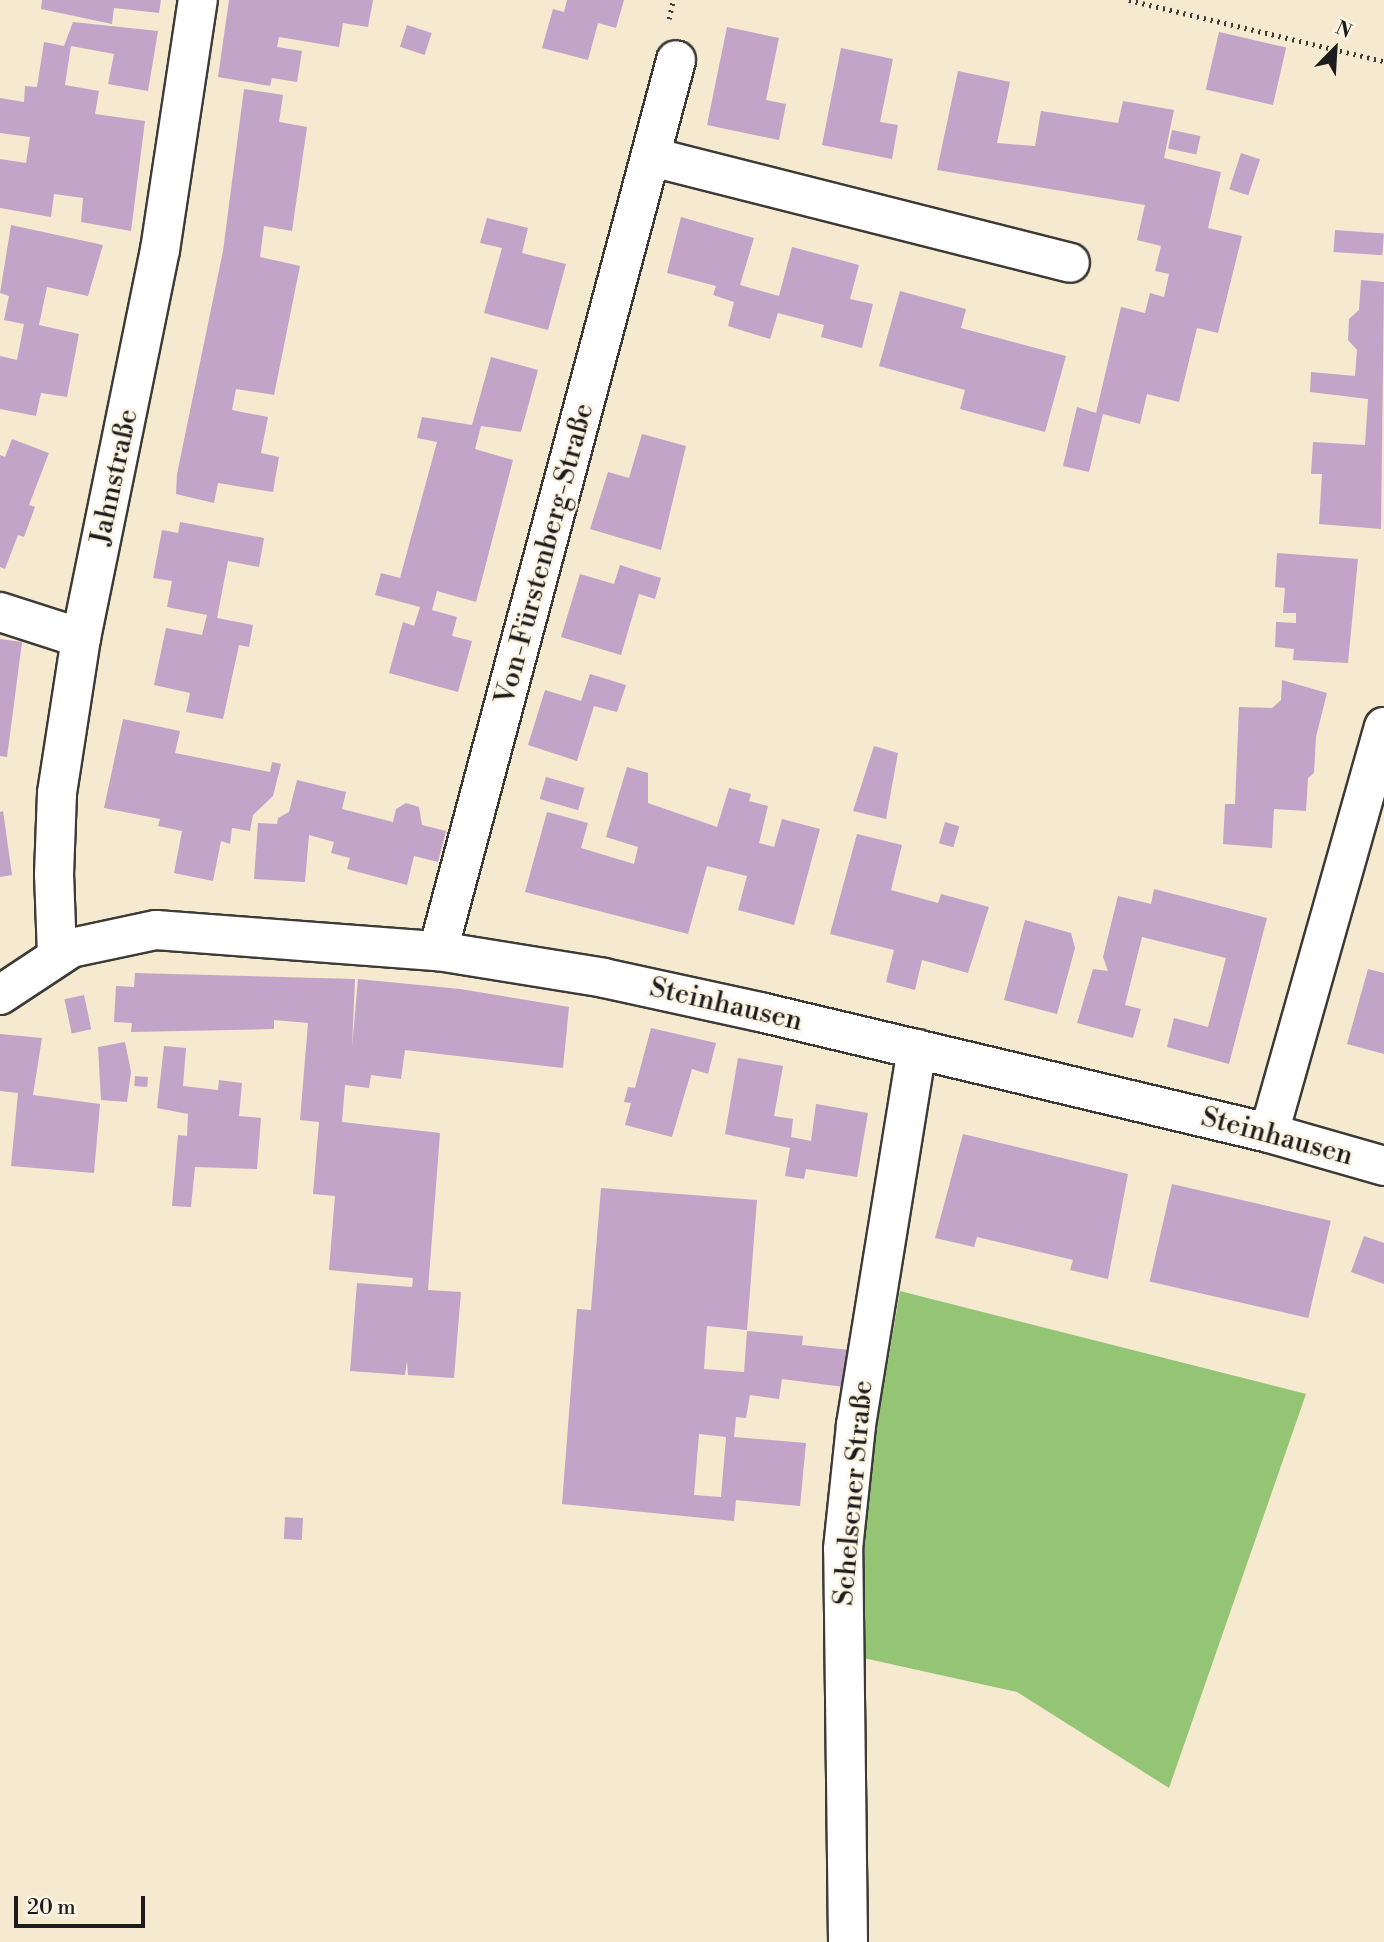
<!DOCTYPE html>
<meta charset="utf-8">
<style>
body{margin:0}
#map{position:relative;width:1384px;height:1942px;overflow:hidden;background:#f5e9cf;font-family:"Libre Bodoni",serif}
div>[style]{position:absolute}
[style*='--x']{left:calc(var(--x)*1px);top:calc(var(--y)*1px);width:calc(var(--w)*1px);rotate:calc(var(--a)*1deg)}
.green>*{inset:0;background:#93c575}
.building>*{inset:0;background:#c2a4c8;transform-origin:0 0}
.path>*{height:4.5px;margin-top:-2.25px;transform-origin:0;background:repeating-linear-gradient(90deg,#3d3b37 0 2px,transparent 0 7px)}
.roads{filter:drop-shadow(2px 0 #3d3b37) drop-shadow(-2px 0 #3d3b37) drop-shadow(0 2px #3d3b37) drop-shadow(0 -2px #3d3b37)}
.minor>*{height:38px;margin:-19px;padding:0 19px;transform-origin:19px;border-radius:19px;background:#fff}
span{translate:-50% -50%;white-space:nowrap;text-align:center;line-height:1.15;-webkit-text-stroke:5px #fcf5e5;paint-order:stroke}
.street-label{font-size:28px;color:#1c1c1c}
.north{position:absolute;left:1300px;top:14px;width:70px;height:70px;-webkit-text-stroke:5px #fcf5e5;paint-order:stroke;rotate:24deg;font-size:19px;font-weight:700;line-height:28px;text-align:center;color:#1c1c1c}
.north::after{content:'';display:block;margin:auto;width:24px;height:32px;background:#1c1c1c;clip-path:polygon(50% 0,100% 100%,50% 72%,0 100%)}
.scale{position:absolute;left:14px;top:1896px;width:131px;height:32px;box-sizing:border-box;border:4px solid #1c1c1c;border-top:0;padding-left:9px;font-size:21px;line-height:24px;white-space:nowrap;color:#1c1c1c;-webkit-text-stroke:5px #fcf5e5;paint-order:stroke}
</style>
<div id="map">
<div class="green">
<div style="clip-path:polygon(900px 1291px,1306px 1394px,1169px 1788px,1017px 1692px,859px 1657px,860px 1527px)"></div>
</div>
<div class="building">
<div style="clip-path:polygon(42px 0,161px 0,159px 13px,114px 8px,112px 24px,41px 9px)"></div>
<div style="clip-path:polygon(229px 0,373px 0,368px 27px,343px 23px,339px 47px,279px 37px,277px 47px,302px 51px,297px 82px,272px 78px,270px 86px,218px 77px)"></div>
<div style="clip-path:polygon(567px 0,624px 0,616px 28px,598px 23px,588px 60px,542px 48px,553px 9px,564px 12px)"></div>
<div style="clip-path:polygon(73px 22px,158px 31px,148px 91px,108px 84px,114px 54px,71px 46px,65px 85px,99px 91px,95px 114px,145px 121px,131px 231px,81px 222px,83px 198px,54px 194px,51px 217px,0 208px,0 159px,26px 163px,30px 137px,0 133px,0 98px,24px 102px,25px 86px,37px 87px,44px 42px,64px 46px)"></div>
<div style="left:407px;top:25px;width:26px;height:23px;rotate:18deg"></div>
<div style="clip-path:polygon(727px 27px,779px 38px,766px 100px,786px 104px,779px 140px,707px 125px)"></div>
<div style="left:1219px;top:32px;width:69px;height:59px;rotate:13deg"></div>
<div style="clip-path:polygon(841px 48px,893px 59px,880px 122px,898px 125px,892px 159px,822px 145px)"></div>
<div style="clip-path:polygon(958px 71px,1010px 82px,997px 143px,1035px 146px,1041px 111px,1118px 123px,1123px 101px,1174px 110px,1164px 158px,1221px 172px,1208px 228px,1242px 236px,1218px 333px,1197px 328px,1179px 402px,1147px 394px,1140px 424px,1103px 414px,1089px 472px,1063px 466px,1077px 407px,1096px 413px,1121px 307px,1145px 313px,1150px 293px,1164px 297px,1169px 274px,1155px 271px,1161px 246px,1137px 240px,1145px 205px,937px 170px)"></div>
<div style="clip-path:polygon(244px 89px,283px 95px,279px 122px,307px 127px,292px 231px,264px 226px,260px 257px,300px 266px,274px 395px,236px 389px,232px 410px,268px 417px,261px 453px,279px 457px,273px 492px,218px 483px,214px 503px,176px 494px,177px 474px,223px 251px)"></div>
<div style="left:1172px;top:130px;width:29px;height:19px;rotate:12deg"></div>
<div style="left:1241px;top:153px;width:20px;height:38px;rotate:18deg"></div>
<div style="clip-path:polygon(681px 217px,754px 238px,740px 285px,761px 291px,779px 296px,792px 247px,859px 265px,850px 299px,873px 304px,862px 348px,821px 337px,824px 325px,778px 313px,770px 339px,728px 326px,734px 302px,713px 295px,716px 286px,667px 273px)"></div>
<div style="clip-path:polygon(487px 218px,528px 228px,522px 253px,566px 264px,548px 330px,484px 313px,502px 248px,480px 243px)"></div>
<div style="clip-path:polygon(11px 225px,103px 245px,88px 296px,47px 287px,39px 325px,79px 334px,67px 397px,41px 393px,36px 416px,0 409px,0 356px,17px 360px,24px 324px,4px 320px,9px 296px,0 293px)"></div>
<div style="left:1335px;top:230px;width:49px;height:22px;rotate:4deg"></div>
<div style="clip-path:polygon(1361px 280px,1384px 282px,1381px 529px,1319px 524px,1322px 474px,1311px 474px,1313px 442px,1365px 445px,1368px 399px,1310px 392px,1311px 372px,1355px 376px,1357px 350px,1348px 340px,1349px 319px,1359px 310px)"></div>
<div style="clip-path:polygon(900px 291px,966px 309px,961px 328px,1066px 356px,1045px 432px,960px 409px,965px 390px,879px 366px)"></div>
<div style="clip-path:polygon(491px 357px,538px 370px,521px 432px,481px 426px,475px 449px,513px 460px,476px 602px,437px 591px,432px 610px,457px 617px,452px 636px,472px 641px,458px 692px,389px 673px,403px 622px,414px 626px,420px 607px,375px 595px,381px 573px,400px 578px,437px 442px,417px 438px,422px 417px,472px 425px)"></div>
<div style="clip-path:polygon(642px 434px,686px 446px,661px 550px,590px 529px,608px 472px,629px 478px)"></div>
<div style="clip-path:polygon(12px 439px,49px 453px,29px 505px,35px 507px,24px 537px,18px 535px,5px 569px,0 567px,0 455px,5px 457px)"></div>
<div style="clip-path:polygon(180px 522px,264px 538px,259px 567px,228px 561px,217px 618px,253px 625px,249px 647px,239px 645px,223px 719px,186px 712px,190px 693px,154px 685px,166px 628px,202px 635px,207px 615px,167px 607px,172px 581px,153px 578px,162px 530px,178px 533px)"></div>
<div style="clip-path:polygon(1277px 553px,1358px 559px,1348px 663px,1293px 660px,1294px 649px,1275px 647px,1276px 622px,1296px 623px,1296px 613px,1283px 613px,1285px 588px,1275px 587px)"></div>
<div style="clip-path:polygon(620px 565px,661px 578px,655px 599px,639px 594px,621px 655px,561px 637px,580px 574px,614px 584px)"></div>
<div style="clip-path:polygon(0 639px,22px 642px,7px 757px,0 756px)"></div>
<div style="clip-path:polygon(590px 674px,626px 685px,617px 712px,594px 706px,577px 761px,528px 745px,545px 690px,581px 701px)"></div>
<div style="clip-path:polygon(1282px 680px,1327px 693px,1316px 737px,1314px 773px,1308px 778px,1306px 811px,1274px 809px,1272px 848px,1223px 844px,1225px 804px,1235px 804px,1239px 707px,1272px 708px,1281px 700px)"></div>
<div style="clip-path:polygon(123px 719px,180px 731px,175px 753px,270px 772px,272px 762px,281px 764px,273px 796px,253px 815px,250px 831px,232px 828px,230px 844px,221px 841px,213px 881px,174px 873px,182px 831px,158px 826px,160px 819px,104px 808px)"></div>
<div style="clip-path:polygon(874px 746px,898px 753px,886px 819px,853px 811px)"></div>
<div style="clip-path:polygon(627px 767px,648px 773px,648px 803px,717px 827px,729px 788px,751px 794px,749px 801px,768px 806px,759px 843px,774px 847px,782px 819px,820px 829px,794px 925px,738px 910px,747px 876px,707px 866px,688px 934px,525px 892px,547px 812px,588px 823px,581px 848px,634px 864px,638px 847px,606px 837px)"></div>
<div style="left:546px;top:777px;width:40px;height:23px;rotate:16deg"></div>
<div style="clip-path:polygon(297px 780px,346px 792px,342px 809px,393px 822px,396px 809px,406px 803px,419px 807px,422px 825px,446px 831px,438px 862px,414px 856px,407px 885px,347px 869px,350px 858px,331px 853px,334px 842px,309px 835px,305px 882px,254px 879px,258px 823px,277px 824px,278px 818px,289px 812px)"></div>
<div style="clip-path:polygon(3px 811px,12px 875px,0 877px,0 812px)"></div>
<div style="left:945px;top:822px;width:15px;height:22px;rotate:16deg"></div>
<div style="clip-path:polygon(857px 834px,902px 845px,891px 890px,938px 903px,941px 894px,989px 907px,968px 973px,922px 960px,915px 990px,886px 982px,894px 950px,830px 934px)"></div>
<div style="clip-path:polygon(1154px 889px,1267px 918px,1229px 1064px,1167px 1047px,1174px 1018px,1208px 1027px,1226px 958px,1142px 937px,1125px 1005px,1141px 1009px,1133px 1038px,1077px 1023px,1093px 969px,1108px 971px,1103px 957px,1118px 896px,1151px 904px)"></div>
<div style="clip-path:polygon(1025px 920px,1071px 933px,1075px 948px,1057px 1014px,1004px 1000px)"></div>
<div style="clip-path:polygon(1368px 969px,1384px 973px,1384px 1054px,1347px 1044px)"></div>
<div style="clip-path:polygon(135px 973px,355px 979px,352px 1048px,358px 979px,460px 989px,569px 1007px,563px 1068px,405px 1050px,401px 1079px,371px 1075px,369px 1088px,345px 1085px,342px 1122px,440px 1133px,428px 1290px,461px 1292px,454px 1378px,408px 1375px,407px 1361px,405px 1375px,350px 1371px,357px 1283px,412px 1287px,413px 1278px,329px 1270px,335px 1196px,313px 1194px,319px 1122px,300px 1120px,308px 1023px,274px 1020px,274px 1029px,131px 1032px,132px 1023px,114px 1022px,116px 986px,134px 987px)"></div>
<div style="left:84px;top:995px;width:35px;height:20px;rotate:78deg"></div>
<div style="clip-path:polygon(651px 1028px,716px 1043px,708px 1074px,692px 1069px,672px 1137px,625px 1125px,631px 1103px,624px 1102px,628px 1087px,635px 1088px)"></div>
<div style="clip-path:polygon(0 1034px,42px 1038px,33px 1095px,100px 1104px,94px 1173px,11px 1166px,18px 1093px,0 1091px)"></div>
<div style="clip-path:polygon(125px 1042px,131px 1072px,127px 1102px,101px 1100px,98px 1047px)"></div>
<div style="clip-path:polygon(164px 1046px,186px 1048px,183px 1086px,218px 1090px,219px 1080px,242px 1083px,239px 1116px,261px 1118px,257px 1169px,195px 1167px,191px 1207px,172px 1206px,178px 1135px,187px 1136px,188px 1114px,157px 1108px)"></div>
<div style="clip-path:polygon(738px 1058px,783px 1066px,774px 1116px,793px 1119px,791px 1137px,811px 1141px,816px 1104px,868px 1113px,857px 1177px,806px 1169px,804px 1179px,785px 1176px,790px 1148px,725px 1134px)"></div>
<div style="left:135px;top:1076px;width:13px;height:10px;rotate:4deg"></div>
<div style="clip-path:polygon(963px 1134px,1128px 1174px,1108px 1279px,1070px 1270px,1073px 1260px,977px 1237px,974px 1247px,935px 1238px)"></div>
<div style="left:1172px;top:1184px;width:163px;height:100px;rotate:13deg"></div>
<div style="clip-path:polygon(evenodd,601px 1188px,757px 1200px,747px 1330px,707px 1326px,704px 1369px,744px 1372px,747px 1331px,803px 1336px,802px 1345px,850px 1350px,844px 1387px,782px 1379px,779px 1399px,750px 1395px,746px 1418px,736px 1417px,734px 1437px,806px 1443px,800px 1506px,736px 1500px,734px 1521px,562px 1504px,577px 1309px,591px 1310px,601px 1188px,699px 1434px,726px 1437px,721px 1497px,694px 1495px,699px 1434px)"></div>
<div style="clip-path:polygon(1364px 1236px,1384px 1243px,1384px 1284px,1351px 1272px)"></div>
<div style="left:285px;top:1517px;width:18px;height:22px;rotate:3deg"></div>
</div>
<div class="path">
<div style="--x:1129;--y:0;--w:262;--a:13.5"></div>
<div style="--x:669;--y:19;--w:19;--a:-78"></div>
</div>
<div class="roads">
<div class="minor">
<div style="--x:652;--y:157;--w:431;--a:14.2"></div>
<div style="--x:0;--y:612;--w:85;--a:17.8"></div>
<div style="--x:438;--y:951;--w:922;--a:-75.04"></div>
<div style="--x:57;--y:955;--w:80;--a:-92.1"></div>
<div style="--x:54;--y:875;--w:82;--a:-87.9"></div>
<div style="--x:57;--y:793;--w:157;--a:-81.2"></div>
<div style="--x:81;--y:638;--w:396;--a:-78.5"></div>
<div style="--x:160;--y:250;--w:253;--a:-81.4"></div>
<div style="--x:0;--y:995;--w:85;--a:-33.5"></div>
<div style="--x:71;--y:948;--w:87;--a:-12"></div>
<div style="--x:156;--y:930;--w:283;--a:4.3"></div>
<div style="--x:438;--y:951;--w:168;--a:9.2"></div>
<div style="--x:604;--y:978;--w:160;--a:12.3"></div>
<div style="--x:760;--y:1012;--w:523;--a:13.37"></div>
<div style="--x:1269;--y:1133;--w:120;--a:16"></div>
<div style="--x:1269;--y:1133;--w:422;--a:-74.2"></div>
<div style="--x:848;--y:1942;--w:393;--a:-90.7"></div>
<div style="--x:843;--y:1549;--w:125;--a:-84"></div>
<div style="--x:856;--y:1425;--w:381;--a:-80.8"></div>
</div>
</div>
<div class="street-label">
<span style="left:115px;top:477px;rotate:-78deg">Jahnstraße</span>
<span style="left:545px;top:554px;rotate:-75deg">Von-Fürstenberg-Straße</span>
<span style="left:726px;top:1005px;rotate:13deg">Steinhausen</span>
<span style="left:1277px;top:1137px;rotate:15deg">Steinhausen</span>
<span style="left:854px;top:1493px;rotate:-85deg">Schelsener Straße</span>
</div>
<div class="north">N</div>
<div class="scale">20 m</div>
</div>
